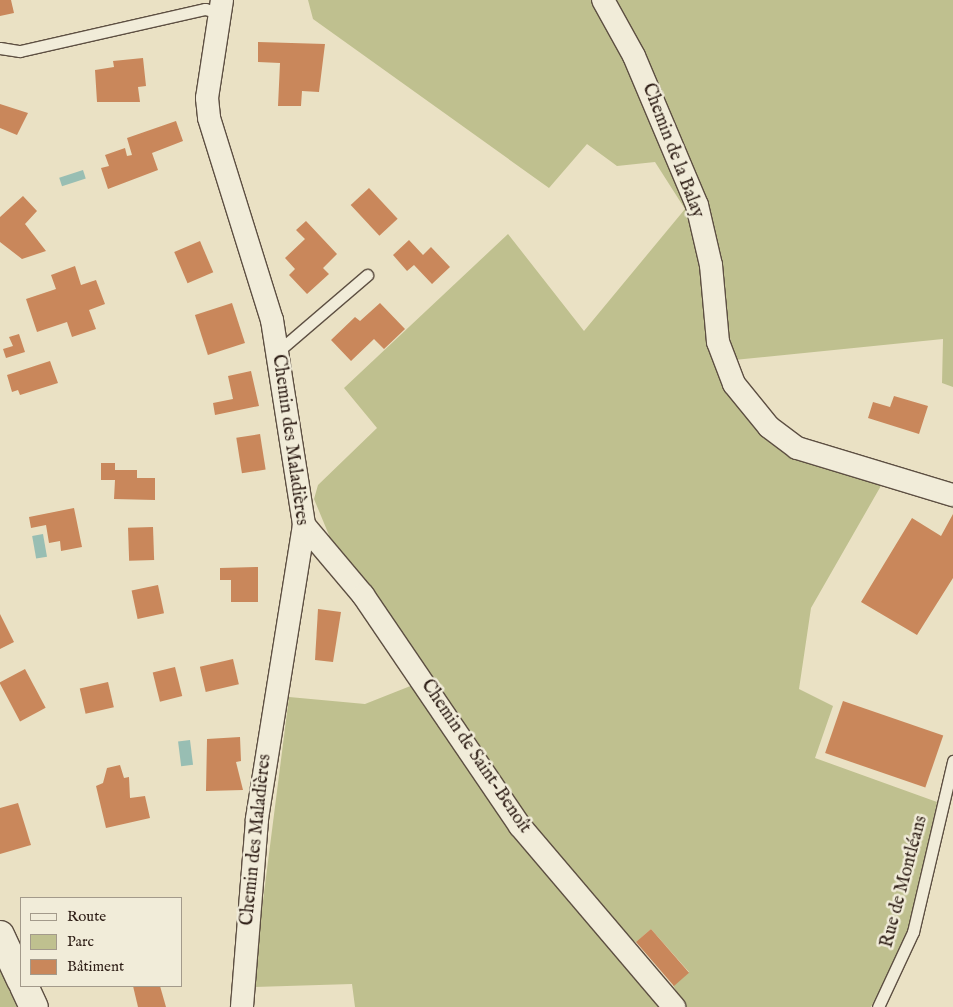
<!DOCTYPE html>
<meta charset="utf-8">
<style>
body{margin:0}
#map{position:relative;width:953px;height:1007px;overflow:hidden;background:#eae1c4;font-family:"IM FELL English",serif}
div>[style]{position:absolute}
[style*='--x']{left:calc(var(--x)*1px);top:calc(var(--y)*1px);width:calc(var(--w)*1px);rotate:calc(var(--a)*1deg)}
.green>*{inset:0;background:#bfc08f}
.water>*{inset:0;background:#98beb3;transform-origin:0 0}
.building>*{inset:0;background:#c9875b;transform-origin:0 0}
.roads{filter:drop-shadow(1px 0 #5d4f42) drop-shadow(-1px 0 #5d4f42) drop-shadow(0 1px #5d4f42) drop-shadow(0 -1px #5d4f42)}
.service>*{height:11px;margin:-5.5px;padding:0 5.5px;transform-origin:5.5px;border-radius:5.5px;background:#f1ecd9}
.minor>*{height:22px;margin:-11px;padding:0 11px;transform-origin:11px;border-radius:11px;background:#f1ecd9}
.secondary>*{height:28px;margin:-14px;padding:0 14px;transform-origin:14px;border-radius:14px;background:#f1ecd9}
span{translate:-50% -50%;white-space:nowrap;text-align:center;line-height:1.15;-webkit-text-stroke:5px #f1ecd9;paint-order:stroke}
.street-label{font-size:18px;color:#2e1e16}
.legend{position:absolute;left:20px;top:897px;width:162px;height:90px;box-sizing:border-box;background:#f1ecd9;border:1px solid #a39a8b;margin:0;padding:6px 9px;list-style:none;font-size:15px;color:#2e1e16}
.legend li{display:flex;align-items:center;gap:10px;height:25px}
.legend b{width:25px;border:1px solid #a39a8b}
</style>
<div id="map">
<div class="green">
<div style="clip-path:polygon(308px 0,953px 0,953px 387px,942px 383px,943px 339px,734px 360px,702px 186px,685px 209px,699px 243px,710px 335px,800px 458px,882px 484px,811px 608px,799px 689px,833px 706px,815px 758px,937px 802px,913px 915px,902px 948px,871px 1007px,685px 1007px,673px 985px,689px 972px,651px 929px,636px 942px,623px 937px,544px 845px,331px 540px,314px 499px,318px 485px,377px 428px,344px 388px,508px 234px,584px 331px,685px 209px,655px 162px,617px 166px,587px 144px,549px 188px,313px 19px)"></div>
<div style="clip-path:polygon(413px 685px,661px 1007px,355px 1007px,352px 984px,252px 987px,289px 697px,365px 704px)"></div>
<div style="clip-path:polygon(0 969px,17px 1007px,0 1007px)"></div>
</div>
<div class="water">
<div style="left:83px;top:170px;width:9px;height:25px;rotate:72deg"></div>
<div style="left:43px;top:534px;width:23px;height:11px;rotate:80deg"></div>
<div style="left:190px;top:740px;width:25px;height:12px;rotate:83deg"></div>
</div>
<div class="building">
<div style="clip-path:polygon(0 0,11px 0,14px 13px,0 16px)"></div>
<div style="clip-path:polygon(258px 42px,325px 44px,319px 92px,302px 91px,301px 106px,278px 106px,280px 63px,258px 62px)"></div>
<div style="clip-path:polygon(143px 58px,146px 86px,138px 87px,140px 102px,97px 102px,95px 70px,114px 67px,113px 61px)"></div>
<div style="clip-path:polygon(0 104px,28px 113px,17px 135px,0 128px)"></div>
<div style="clip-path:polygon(176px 121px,183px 141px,152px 153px,158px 170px,108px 189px,101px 168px,109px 166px,105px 155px,125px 148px,127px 156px,132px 155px,127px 138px)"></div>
<div style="left:369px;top:188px;width:42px;height:25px;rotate:47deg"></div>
<div style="clip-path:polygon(23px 196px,37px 211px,25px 224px,46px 251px,22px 259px,0 242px,0 217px)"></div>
<div style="clip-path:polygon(306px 221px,337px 254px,323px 268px,329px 274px,307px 294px,289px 275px,295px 269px,285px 258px,305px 239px,296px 230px)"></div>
<div style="clip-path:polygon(409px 240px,423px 255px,431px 247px,450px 267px,432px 284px,414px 265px,407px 271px,393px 255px)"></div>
<div style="left:200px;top:241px;width:34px;height:28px;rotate:67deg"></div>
<div style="clip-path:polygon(75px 266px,81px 285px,96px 280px,105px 304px,89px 310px,96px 329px,72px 337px,67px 322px,37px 332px,26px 299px,56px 289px,51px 275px)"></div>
<div style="left:232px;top:303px;width:42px;height:39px;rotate:72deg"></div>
<div style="clip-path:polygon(380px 303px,405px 329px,384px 349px,374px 339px,351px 361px,331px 340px,355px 317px,360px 321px)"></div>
<div style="clip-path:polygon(19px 334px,25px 352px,6px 358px,3px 349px,13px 346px,9px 337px)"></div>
<div style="clip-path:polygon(50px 361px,58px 383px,20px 395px,18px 390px,12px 392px,7px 375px)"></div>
<div style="clip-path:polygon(251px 371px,259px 406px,215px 415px,213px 403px,233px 399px,228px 376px)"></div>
<div style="clip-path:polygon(894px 396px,928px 406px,919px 434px,868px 418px,873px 402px,890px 407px)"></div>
<div style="left:260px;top:434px;width:36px;height:24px;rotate:81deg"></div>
<div style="clip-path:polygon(101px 463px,115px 463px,115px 470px,137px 470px,137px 478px,155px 478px,155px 500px,114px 499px,115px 480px,101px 480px)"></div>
<div style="clip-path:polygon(74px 508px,82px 547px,61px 551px,60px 541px,49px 543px,46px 525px,31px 528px,29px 517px)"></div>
<div style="clip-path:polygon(953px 514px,953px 578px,917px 635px,861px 602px,912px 518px,941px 536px)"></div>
<div style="left:153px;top:527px;width:33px;height:25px;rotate:88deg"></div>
<div style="clip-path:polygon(258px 567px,258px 602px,231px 602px,231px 580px,220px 580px,220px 568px)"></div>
<div style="left:158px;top:585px;width:29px;height:27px;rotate:78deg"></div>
<div style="clip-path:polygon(318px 609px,341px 612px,333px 662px,315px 660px)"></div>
<div style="clip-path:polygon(0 614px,14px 642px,0 649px)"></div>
<div style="left:233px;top:659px;width:26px;height:34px;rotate:77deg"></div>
<div style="left:175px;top:667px;width:30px;height:23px;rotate:76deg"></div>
<div style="left:25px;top:669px;width:44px;height:29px;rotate:62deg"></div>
<div style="left:108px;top:682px;width:26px;height:29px;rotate:77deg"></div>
<div style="left:843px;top:701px;width:106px;height:55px;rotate:19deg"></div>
<div style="clip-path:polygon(240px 737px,241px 761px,236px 762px,243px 790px,206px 791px,207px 739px)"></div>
<div style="clip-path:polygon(120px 765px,124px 778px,129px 777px,130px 798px,145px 796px,150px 818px,106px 828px,96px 786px,103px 783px,107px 768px)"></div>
<div style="clip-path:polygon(18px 803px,31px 845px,0 854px,0 808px)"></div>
<div style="left:651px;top:929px;width:58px;height:20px;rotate:49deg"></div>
<div style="clip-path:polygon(133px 986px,160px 986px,166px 1007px,138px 1007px)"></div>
</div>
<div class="roads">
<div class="service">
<div style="--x:0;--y:48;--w:20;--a:9"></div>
<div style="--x:20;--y:51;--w:190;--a:-12.8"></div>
<div style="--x:205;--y:9;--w:16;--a:15"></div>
<div style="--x:276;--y:353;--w:120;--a:-40.6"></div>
<div style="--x:878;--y:1007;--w:83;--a:-65"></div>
<div style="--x:913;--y:932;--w:176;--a:-76.8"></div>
</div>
<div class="minor">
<div style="--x:222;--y:0;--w:99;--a:98.7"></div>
<div style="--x:207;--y:98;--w:20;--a:84"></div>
<div style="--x:209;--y:118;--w:212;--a:72.7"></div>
<div style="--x:272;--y:320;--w:207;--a:81.1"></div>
<div style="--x:304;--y:525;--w:299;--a:99.1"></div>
<div style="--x:257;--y:820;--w:188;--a:94.6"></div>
<div style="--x:603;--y:0;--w:64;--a:61"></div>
<div style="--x:634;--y:56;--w:162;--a:67.1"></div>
<div style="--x:697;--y:205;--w:62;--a:76.9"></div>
<div style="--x:711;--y:265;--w:77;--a:84.8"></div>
<div style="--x:718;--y:342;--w:45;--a:69.1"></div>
<div style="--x:734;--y:384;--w:55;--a:50.9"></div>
<div style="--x:769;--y:427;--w:35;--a:37"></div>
<div style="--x:797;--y:448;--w:163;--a:16.8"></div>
<div style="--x:304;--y:525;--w:92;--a:49.9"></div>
<div style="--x:363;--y:595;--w:279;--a:55.8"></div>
<div style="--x:520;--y:826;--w:238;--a:49.6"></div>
</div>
<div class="secondary">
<div style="--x:0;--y:935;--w:50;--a:65"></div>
<div style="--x:24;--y:986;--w:23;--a:65"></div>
</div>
</div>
<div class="street-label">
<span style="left:672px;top:151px;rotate:69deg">Chemin de la Balay</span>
<span style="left:289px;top:440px;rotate:82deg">Chemin des Maladières</span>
<span style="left:475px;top:757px;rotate:56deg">Chemin de Saint-Benoît</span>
<span style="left:257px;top:840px;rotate:-84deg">Chemin des Maladières</span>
<span style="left:905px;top:882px;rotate:-75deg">Rue de Montléans</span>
</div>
<ul class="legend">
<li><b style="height:6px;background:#f1ecd9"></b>Route</li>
<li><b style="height:14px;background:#bfc08f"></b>Parc</li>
<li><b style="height:14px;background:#c9875b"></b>Bâtiment</li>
</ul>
</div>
